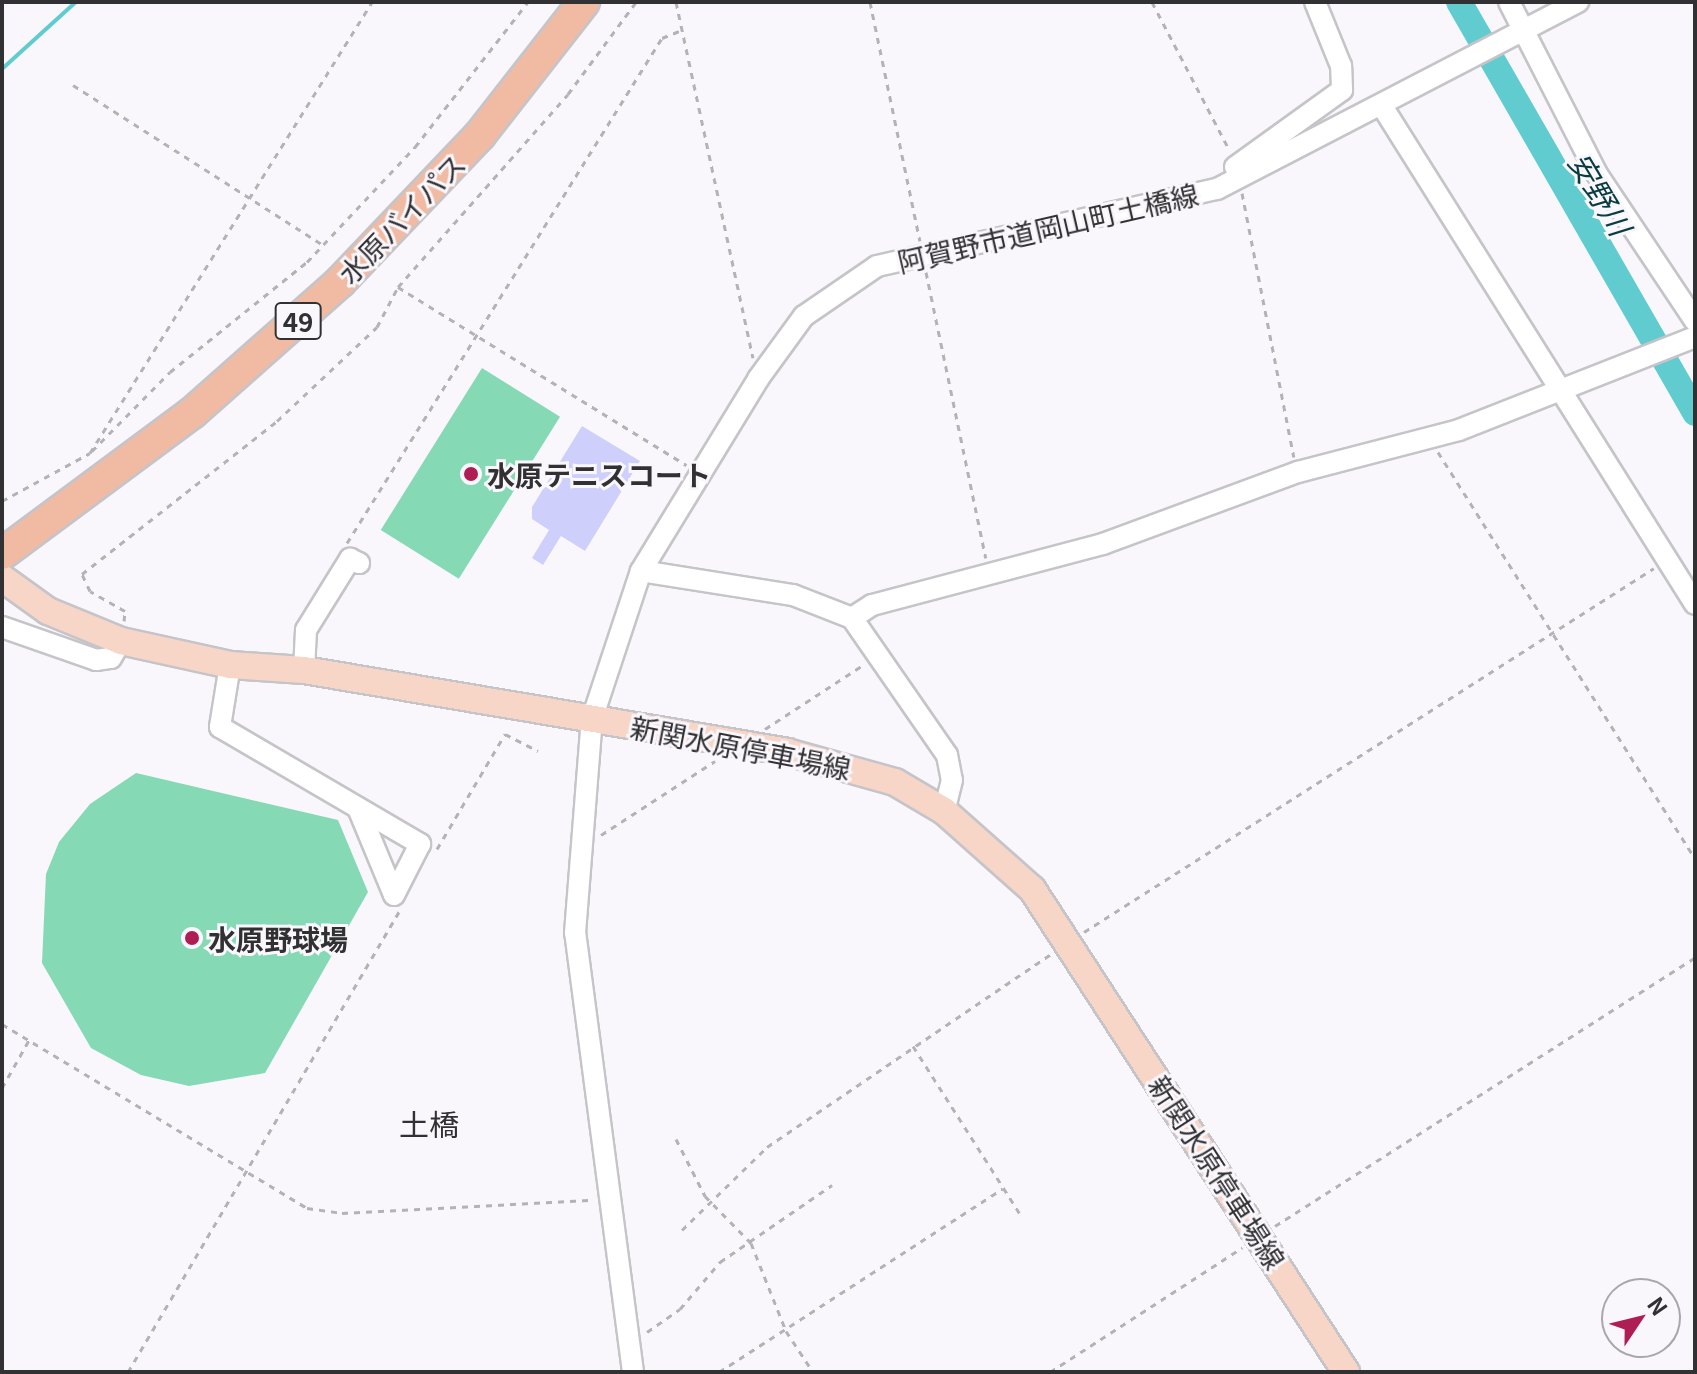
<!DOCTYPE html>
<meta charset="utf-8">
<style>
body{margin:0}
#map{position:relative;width:1697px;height:1374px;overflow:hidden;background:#f9f7fc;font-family:Georgia,"Noto Sans JP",serif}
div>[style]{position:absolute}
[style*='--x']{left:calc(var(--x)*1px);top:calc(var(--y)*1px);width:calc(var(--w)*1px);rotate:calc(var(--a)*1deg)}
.green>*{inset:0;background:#85d9b4;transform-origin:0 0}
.stream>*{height:4px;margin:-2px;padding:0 2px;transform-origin:2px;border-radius:2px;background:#61cccf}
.river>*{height:26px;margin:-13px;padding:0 13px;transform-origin:13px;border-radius:13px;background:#61cccf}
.building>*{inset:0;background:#cecffa}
.path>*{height:3px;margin-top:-1.5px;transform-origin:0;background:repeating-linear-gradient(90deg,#b3b2b6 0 6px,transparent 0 12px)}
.roads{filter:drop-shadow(2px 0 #c5c4c9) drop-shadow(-2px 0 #c5c4c9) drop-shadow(0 2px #c5c4c9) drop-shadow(0 -2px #c5c4c9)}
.minor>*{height:20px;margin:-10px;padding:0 10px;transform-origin:10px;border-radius:10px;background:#fff}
.major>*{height:26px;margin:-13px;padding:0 13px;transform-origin:13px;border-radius:13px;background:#f7d6c8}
.highway>*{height:30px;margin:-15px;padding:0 15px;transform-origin:15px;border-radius:15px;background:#f1bba3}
.dots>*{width:22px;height:22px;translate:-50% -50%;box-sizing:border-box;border:4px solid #f9f7fc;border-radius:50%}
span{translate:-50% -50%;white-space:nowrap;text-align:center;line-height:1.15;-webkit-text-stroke:6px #f9f7fc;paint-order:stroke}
.shield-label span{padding:2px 6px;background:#f9f7fc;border:2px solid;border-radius:6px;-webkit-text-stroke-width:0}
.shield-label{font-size:26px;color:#313032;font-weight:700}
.street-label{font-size:28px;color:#313032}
.poi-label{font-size:28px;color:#313032;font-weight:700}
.left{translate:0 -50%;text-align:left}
.water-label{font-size:30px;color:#093d3f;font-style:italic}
.neighbourhood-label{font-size:30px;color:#313032}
.frame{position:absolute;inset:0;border:4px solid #313032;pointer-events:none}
.north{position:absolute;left:1601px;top:1278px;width:80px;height:80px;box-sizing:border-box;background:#f9f7fc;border:2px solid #a9a7ab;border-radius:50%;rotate:55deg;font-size:22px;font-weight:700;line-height:32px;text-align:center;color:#313032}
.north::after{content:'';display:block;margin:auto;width:28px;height:36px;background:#ae1e55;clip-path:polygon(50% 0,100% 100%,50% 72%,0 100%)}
</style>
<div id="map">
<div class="green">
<div style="left:482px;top:368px;width:92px;height:191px;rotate:32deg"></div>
<div style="clip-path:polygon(136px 773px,338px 820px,368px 892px,265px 1073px,189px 1086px,141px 1075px,91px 1048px,42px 963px,46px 874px,59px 842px,90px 804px)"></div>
</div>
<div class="stream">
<div style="--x:2;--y:69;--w:100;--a:-42.2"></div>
</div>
<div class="river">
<div style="--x:1459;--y:2;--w:474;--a:60.1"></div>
</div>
<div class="building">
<div style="clip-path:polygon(582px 426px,640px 461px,585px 551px,561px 536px,543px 565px,532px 558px,549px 530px,532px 519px,532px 507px)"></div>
</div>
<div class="path">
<div style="--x:676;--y:2;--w:364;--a:77.8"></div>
<div style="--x:870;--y:2;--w:244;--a:78.2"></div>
<div style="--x:1152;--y:2;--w:168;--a:62.4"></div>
<div style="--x:73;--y:85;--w:295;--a:32.6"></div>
<div style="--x:1242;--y:193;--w:269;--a:78.9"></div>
<div style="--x:926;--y:272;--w:292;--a:78.2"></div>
<div style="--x:398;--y:287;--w:339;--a:31.7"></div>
<div style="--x:92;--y:451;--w:111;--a:-45.4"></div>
<div style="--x:170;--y:372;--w:176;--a:-38.8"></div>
<div style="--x:307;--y:262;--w:158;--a:-46.8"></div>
<div style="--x:415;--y:147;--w:184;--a:-52.1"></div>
<div style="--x:1438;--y:452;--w:481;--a:57.7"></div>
<div style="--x:2;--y:501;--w:100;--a:-28.6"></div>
<div style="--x:90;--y:453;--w:532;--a:-57.98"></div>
<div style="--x:347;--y:543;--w:595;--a:-58.05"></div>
<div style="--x:662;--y:38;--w:22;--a:-22"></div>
<div style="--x:124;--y:621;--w:10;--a:-84"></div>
<div style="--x:125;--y:611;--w:40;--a:-150.3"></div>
<div style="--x:90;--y:591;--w:19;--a:-115"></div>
<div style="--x:82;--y:574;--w:248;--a:-38.1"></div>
<div style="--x:277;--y:421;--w:137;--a:-43.2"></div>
<div style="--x:377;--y:327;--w:45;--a:-62.3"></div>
<div style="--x:398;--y:287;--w:257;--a:-48.6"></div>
<div style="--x:568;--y:94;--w:114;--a:-53.5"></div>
<div style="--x:765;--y:729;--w:117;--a:-33.1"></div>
<div style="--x:601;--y:835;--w:136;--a:-33"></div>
<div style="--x:437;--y:849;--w:134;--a:-59.4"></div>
<div style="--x:505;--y:734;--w:37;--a:27"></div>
<div style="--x:1084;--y:932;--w:676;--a:-32.56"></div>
<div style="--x:2;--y:1024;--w:356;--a:31.1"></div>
<div style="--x:307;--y:1208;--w:35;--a:8"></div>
<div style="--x:342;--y:1213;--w:252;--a:-3"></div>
<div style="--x:913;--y:1046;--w:203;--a:57.5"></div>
<div style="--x:2;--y:1088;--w:55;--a:-60.6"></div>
<div style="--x:676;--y:1139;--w:64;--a:63"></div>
<div style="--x:705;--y:1196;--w:66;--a:45.6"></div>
<div style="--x:751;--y:1243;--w:95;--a:68.3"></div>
<div style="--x:786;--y:1331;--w:49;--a:56.6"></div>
<div style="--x:1275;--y:1226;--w:499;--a:-32.6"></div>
<div style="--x:682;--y:1230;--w:119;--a:-44.3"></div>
<div style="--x:767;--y:1147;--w:343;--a:-34.2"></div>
<div style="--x:647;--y:1332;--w:40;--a:-34.9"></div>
<div style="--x:680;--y:1309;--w:62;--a:-49.6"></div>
<div style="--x:720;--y:1262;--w:136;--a:-34.5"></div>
<div style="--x:128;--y:1372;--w:536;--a:-59.51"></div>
<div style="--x:719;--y:1372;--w:338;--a:-32.9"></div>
<div style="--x:1050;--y:1372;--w:229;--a:-32.9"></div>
</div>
<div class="roads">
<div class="minor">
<div style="--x:1509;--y:2;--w:193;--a:62.9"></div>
<div style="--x:1597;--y:174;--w:177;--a:56.3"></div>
<div style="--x:1382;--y:106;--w:588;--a:57.85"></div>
<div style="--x:1235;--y:167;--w:132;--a:-35.7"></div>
<div style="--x:1342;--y:90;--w:24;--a:-92"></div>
<div style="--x:1341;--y:66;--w:69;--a:-112.1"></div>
<div style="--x:641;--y:571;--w:154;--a:9"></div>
<div style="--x:793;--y:595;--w:63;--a:21.3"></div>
<div style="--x:852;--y:618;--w:167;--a:55.3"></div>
<div style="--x:947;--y:755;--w:25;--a:79"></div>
<div style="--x:952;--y:780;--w:32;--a:104"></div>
<div style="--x:852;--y:618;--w:24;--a:-33"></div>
<div style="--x:872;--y:605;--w:239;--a:-14.8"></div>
<div style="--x:1103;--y:544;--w:208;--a:-20.3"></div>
<div style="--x:1298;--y:472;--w:166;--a:-14.6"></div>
<div style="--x:1459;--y:430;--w:254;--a:-21.5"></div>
<div style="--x:2;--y:627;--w:100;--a:19.3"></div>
<div style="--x:96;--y:660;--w:15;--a:-8"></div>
<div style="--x:111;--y:658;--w:20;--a:-60"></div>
<div style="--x:230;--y:665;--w:63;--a:99.2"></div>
<div style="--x:220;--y:727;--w:232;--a:30.3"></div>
<div style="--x:420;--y:844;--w:57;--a:117"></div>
<div style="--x:394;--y:895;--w:94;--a:-112.5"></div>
<div style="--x:304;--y:670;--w:40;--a:-87.1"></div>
<div style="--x:306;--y:630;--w:84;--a:-58.2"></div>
<div style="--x:350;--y:559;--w:10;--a:24"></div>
<div style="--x:633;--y:1372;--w:443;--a:-97.5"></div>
<div style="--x:575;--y:933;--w:215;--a:-85.5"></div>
<div style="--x:592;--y:719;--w:156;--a:-71.7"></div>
<div style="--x:641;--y:571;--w:225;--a:-58.6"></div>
<div style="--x:758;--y:379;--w:78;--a:-53.9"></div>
<div style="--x:804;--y:316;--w:88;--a:-34.4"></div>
<div style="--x:877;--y:266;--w:349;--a:-12.8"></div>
<div style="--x:1217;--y:189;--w:407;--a:-27.4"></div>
</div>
<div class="major">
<div style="--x:2;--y:578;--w:57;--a:35.7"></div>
<div style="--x:48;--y:611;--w:79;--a:22.3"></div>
<div style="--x:121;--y:641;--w:112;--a:12.4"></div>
<div style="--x:230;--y:665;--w:74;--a:3.9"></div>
<div style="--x:304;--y:670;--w:490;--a:9.6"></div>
<div style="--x:787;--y:752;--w:112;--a:15.5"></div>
<div style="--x:895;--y:782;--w:57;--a:30.6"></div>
<div style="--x:944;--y:811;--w:118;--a:41.6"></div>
<div style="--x:1032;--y:889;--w:576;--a:56.97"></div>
</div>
<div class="highway">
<div style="--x:2;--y:554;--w:237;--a:-36.6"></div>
<div style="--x:192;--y:413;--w:198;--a:-41.5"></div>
<div style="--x:340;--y:282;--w:203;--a:-46.4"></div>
<div style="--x:480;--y:135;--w:169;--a:-52"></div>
</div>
</div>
<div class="dots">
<div style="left:471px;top:474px;background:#ae1e55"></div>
<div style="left:192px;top:938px;background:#ae1e55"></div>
</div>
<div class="shield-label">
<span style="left:298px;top:321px">49</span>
</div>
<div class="street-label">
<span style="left:401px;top:218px;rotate:-46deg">水原バイパス</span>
<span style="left:1048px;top:227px;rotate:-13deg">阿賀野市道岡山町土橋線</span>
<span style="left:741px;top:747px;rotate:11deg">新関水原停車場線</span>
<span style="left:1218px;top:1172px;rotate:57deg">新関水原停車場線</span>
</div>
<div class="poi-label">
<span class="left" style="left:487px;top:474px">水原テニスコート</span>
<span class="left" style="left:208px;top:938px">水原野球場</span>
</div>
<div class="water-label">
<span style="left:1601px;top:193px;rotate:59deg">安野川</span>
</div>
<div class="neighbourhood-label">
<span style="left:429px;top:1123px">土橋</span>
</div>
<div class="frame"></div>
<div class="north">N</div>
</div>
